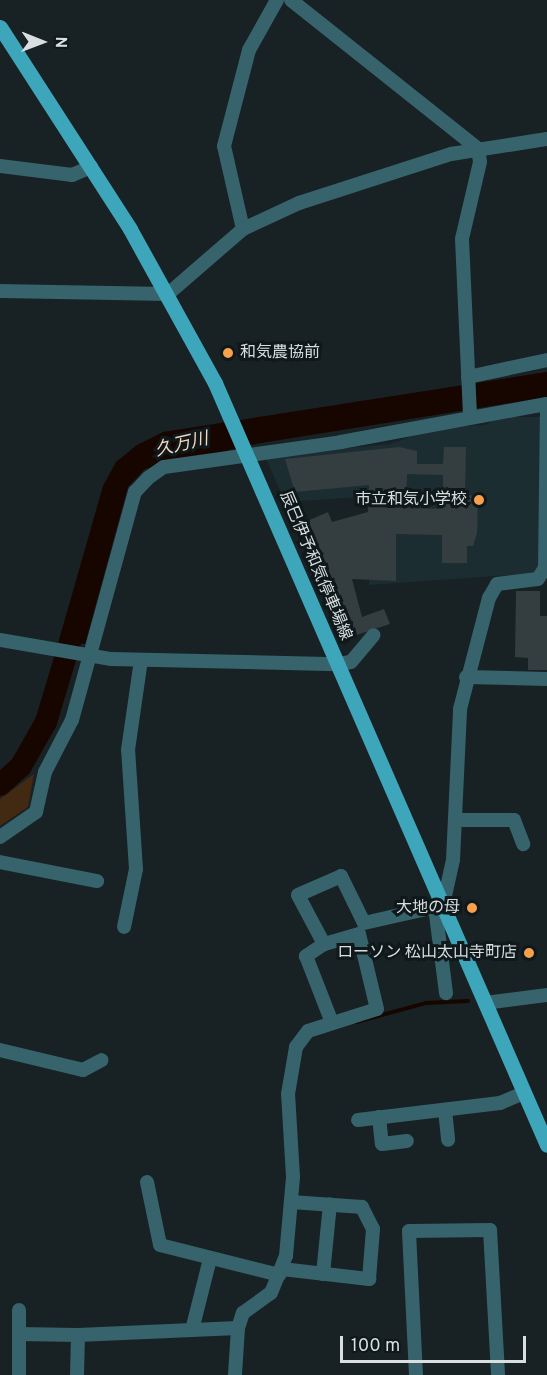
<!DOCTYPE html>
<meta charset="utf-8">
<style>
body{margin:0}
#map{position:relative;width:547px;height:1375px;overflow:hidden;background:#182123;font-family:Overpass,"Noto Sans JP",sans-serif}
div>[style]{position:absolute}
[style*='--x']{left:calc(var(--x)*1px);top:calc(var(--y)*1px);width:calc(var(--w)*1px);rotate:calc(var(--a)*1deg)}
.built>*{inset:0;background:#1c2d31}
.green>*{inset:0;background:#422912}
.water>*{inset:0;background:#170500}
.stream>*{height:4px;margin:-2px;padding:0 2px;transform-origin:2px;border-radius:2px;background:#170500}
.river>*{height:22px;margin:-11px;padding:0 11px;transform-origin:11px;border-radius:11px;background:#170500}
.building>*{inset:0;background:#343e40}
.minor>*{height:14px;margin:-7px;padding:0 7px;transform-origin:7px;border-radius:7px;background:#36636c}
.major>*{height:15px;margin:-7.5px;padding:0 7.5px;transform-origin:7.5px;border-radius:7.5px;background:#3ea6ba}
.dots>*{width:16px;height:16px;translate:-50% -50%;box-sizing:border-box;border:3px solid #0f181a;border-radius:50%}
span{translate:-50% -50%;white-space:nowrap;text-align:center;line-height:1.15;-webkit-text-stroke:6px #0f181a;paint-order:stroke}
.poi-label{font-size:16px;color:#d9dfe0}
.left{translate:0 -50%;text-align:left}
.right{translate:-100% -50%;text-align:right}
.street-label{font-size:16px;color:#d9dfe0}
.water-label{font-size:18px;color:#f9d9be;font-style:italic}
.north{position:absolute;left:12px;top:12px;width:60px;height:60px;-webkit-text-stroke:4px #0f181a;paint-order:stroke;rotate:91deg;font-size:16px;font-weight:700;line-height:24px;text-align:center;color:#d9dfe0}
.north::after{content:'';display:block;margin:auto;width:21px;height:27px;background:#d9dfe0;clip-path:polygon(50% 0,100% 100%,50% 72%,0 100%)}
.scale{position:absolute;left:340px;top:1336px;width:186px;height:27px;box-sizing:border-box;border:3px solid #d9dfe0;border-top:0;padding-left:8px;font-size:18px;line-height:21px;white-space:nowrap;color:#d9dfe0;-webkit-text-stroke:4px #0f181a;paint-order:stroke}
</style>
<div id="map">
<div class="built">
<div style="clip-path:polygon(497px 417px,542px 417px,540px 573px,369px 585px,369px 505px,359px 497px,285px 502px,265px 456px,390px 444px,437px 427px,486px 425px)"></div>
</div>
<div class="green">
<div style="clip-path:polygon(34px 774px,28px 807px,0 826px,0 799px)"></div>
</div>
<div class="water">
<div style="clip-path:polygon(547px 372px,547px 397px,261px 443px,145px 469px,128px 487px,85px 644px,59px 640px,103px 486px,116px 462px,137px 445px,163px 432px)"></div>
</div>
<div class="stream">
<div style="--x:356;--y:1022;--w:73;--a:-15.2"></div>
<div style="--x:426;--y:1003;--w:42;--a:-2.7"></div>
</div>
<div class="river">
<div style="--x:0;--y:785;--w:28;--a:-42"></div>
<div style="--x:21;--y:766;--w:51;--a:-60.4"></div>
<div style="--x:46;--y:722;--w:115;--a:-73.3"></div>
</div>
<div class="building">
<div style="clip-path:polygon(evenodd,399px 447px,417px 451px,417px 464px,443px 464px,444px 447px,466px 447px,465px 495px,478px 496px,477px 533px,473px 546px,467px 546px,467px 563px,442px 563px,442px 535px,396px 534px,396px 581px,352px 579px,362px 617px,384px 609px,390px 624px,347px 638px,298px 525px,328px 512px,332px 522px,368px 512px,369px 485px,295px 492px,285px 459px,399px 447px,407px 474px,443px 475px,443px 509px,406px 508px,407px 474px)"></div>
<div style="clip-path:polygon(516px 591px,540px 591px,540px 616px,547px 616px,547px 670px,528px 670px,528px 658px,515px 657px)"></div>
</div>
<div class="minor">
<div style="--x:291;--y:0;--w:239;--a:38.5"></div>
<div style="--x:478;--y:149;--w:13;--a:81"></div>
<div style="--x:480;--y:162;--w:79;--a:103.2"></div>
<div style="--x:462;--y:239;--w:177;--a:87.4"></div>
<div style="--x:0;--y:166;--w:73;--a:7.1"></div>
<div style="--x:72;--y:175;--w:21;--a:-23"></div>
<div style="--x:243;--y:229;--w:85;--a:-102.9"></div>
<div style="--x:224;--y:146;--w:99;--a:-75.4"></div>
<div style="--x:249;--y:50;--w:57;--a:-60.8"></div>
<div style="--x:0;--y:291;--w:168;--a:1"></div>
<div style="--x:168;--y:294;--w:99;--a:-40.9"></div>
<div style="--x:243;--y:229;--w:62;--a:-24.9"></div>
<div style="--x:299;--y:203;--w:160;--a:-17.9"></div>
<div style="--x:451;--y:154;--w:97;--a:-8.9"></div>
<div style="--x:468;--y:377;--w:81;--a:-12.1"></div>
<div style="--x:0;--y:640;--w:113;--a:9.7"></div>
<div style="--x:111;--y:659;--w:227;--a:1.3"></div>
<div style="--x:338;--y:664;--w:13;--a:-9"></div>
<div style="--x:351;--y:662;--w:35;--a:-50"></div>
<div style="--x:466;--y:677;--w:81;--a:1.4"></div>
<div style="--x:455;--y:820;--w:59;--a:0"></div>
<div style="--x:514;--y:820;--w:26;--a:69"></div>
<div style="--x:0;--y:837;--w:44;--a:-34.8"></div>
<div style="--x:36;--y:812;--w:41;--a:-77.3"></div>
<div style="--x:45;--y:772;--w:59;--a:-62.6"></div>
<div style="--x:72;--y:720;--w:237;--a:-74.6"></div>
<div style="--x:135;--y:492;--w:19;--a:-47"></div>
<div style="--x:148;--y:478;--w:19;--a:-35"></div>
<div style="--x:164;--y:467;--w:179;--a:-8"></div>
<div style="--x:341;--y:442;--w:209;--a:-10.5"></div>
<div style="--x:0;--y:862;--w:99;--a:11.1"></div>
<div style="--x:435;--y:907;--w:87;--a:82.7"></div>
<div style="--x:124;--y:927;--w:59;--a:-78.3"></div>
<div style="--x:136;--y:869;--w:119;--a:-93.8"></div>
<div style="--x:128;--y:750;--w:91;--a:-81.8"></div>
<div style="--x:324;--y:944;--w:22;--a:146"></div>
<div style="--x:306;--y:956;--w:69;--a:68.7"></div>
<div style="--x:485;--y:1003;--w:63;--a:-7.4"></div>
<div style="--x:0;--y:1050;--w:85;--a:13.5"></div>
<div style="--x:83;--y:1070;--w:21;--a:-28"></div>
<div style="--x:445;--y:1110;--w:30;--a:84"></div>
<div style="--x:379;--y:1117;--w:27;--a:84"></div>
<div style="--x:382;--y:1144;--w:25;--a:-7"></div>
<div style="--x:358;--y:1120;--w:143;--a:-6.8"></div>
<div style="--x:500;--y:1103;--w:26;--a:-23"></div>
<div style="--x:147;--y:1182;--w:64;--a:78.3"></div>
<div style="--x:160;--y:1245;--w:123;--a:14.1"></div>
<div style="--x:282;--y:1269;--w:88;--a:6.6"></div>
<div style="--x:369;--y:1279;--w:50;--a:-85.4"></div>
<div style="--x:373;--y:1229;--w:25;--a:-117"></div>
<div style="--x:362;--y:1207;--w:71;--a:-176"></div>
<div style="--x:323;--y:1274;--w:70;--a:-84.3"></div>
<div style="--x:19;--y:1310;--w:65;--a:90"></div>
<div style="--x:238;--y:1328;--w:16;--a:-72"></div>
<div style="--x:243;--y:1313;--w:34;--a:-36"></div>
<div style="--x:271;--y:1293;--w:40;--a:-68"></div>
<div style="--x:286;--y:1256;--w:79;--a:-84.9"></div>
<div style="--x:293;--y:1177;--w:83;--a:-93.4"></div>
<div style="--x:288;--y:1094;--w:48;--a:-80.3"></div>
<div style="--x:296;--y:1047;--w:20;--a:-53"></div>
<div style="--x:308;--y:1031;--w:72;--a:-17.7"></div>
<div style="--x:377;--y:1009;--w:77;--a:-103.5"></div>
<div style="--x:359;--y:934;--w:36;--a:164"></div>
<div style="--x:324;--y:944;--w:55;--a:-118"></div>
<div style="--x:298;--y:895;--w:47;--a:-23.8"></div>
<div style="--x:341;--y:876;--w:52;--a:63.9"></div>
<div style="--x:364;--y:923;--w:81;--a:-12.8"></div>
<div style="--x:443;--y:905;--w:46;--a:-77.5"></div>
<div style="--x:453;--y:860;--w:151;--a:-87.3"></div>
<div style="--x:460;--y:709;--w:115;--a:-75.4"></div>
<div style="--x:489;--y:598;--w:16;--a:-60"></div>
<div style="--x:497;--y:584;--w:41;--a:-7"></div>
<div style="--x:538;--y:579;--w:13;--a:-58"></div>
<div style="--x:545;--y:568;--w:164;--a:-89.3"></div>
<div style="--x:192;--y:1330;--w:73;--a:-75.8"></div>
<div style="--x:19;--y:1334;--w:59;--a:1"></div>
<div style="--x:78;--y:1335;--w:40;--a:91.4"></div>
<div style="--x:78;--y:1335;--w:160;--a:-2.5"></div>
<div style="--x:238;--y:1328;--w:47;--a:93.7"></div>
<div style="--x:416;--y:1375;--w:144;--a:-92.8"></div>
<div style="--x:409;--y:1231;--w:81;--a:-0.7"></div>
<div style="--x:490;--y:1230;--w:145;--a:86.8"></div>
</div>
<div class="major">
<div style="--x:0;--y:27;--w:240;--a:57.2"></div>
<div style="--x:130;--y:229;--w:176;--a:61.1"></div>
<div style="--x:215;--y:383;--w:831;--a:66.46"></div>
</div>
<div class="dots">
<div style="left:228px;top:353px;background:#f8a04b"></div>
<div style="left:479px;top:500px;background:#f8a04b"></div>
<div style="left:472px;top:908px;background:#f8a04b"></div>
<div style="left:529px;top:953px;background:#f8a04b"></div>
</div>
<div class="poi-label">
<span class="left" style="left:240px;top:353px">和気農協前</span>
<span class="right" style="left:467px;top:500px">市立和気小学校</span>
<span class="right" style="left:460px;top:908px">大地の母</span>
<span class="right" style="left:517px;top:953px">ローソン 松山太山寺町店</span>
</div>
<div class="street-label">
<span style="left:315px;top:566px;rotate:67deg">辰巳伊予和気停車場線</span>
</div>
<div class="water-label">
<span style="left:182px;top:446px;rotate:-13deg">久万川</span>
</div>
<div class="north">N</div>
<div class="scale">100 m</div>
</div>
